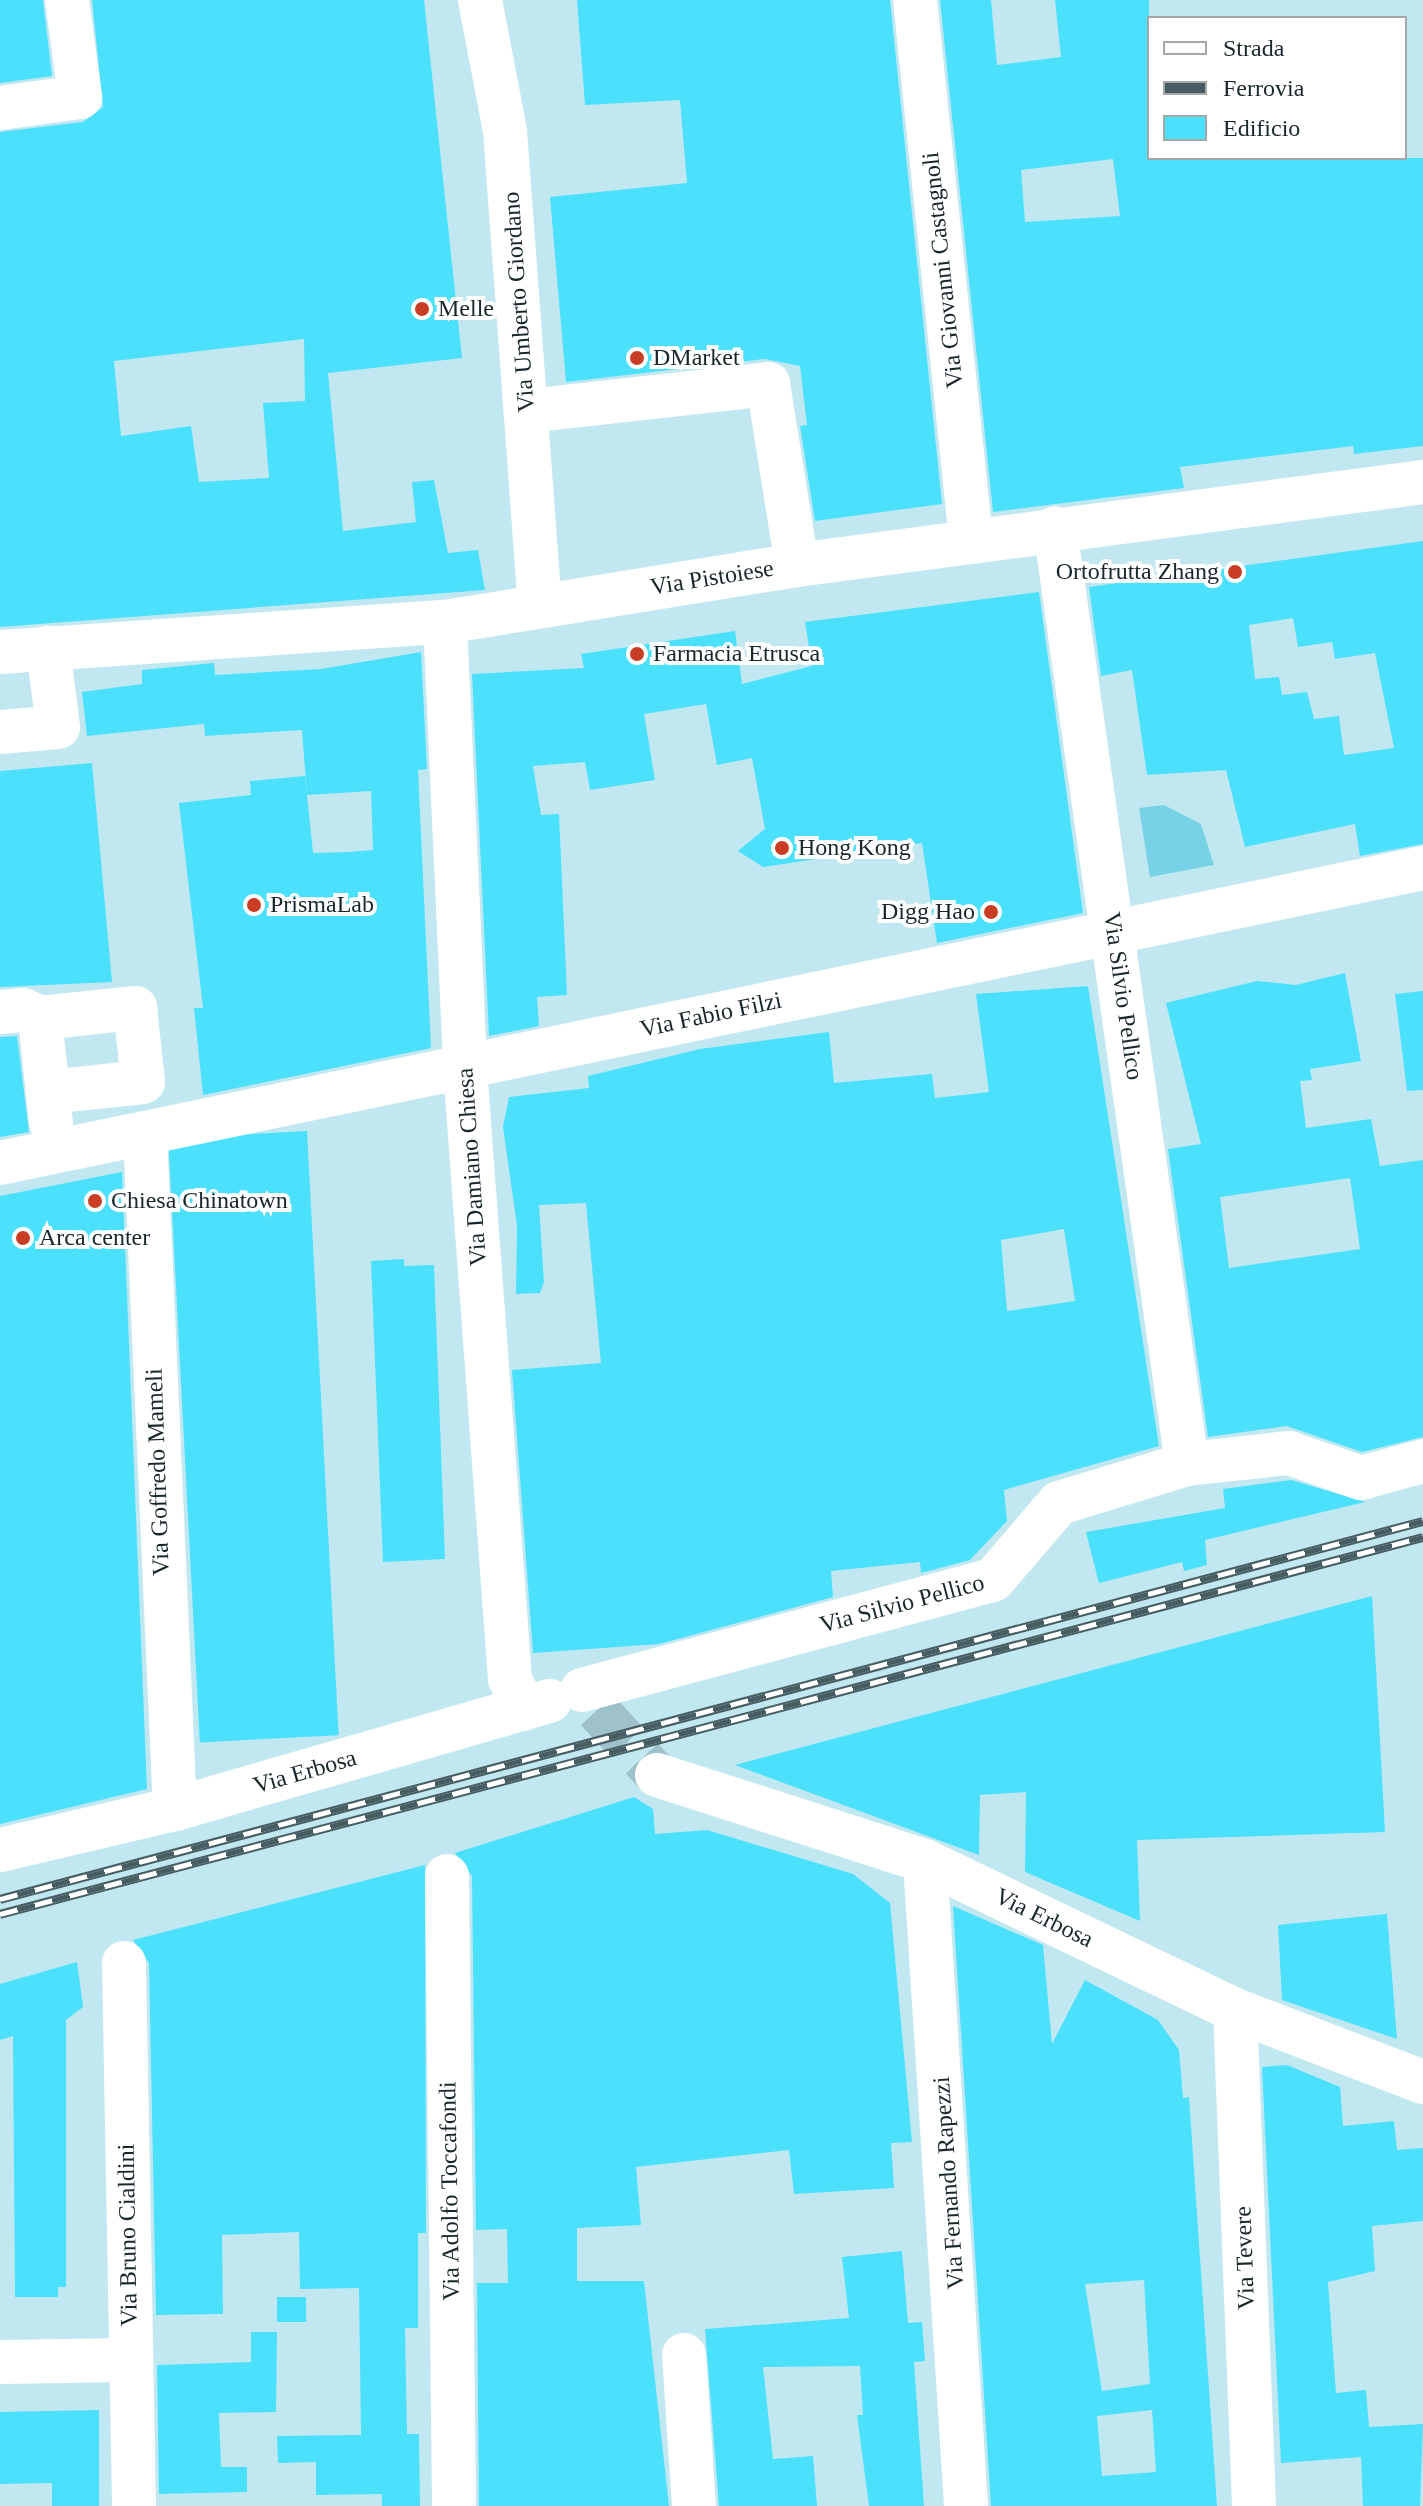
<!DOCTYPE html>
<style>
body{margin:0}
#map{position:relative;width:1423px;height:2506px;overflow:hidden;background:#c1e8f1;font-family:"Times New Roman",serif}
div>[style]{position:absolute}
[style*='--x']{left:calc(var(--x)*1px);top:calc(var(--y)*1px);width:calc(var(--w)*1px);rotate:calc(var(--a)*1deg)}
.green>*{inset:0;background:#78d2e5}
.building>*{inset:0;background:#4be0fb;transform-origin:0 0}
.minor-tunnel>*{height:44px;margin-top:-22px;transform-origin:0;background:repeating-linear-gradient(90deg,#9fc1c9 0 44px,transparent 0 66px)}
.minor>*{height:44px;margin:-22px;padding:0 22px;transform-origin:22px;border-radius:22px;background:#fff}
.rail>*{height:9px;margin-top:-4.5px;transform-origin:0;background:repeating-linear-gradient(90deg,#fff 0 18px,#475d62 0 36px);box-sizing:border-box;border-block:2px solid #475d62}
.dots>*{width:22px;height:22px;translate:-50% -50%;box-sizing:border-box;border:4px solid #fff;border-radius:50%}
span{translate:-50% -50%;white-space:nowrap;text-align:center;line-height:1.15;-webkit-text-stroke:8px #fff;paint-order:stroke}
.street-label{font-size:24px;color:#18272b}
.poi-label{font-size:24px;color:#18272b}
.left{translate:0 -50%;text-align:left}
.right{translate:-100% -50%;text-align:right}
.legend{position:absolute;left:1147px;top:16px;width:260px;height:144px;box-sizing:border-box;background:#fff;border:2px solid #a3a9aa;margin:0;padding:10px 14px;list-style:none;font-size:24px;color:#18272b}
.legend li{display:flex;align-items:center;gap:16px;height:40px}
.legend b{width:40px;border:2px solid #a3a9aa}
</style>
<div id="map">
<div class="green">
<div style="clip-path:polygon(1164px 805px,1201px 824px,1214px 865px,1150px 877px,1139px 808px)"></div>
</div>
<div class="building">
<div style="clip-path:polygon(0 0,43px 0,52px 76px,0 83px)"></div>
<div style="clip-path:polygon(evenodd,92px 0,424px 0,462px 358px,328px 373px,343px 531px,416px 522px,412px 482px,434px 480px,448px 553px,478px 550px,485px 590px,0 627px,0 132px,83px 122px,103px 107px,92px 0,304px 339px,305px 401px,263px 403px,269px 478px,199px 482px,191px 426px,121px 436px,114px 361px,304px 339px)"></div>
<div style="clip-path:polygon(577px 0,890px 0,942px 504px,815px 521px,800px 426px,807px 425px,800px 366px,765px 359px,566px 382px,550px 197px,687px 183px,680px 100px,585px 105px)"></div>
<div style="clip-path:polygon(evenodd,940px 0,991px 0,997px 65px,1061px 57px,1055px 0,1149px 0,1149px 158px,1423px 158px,1423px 446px,1354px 454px,1353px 446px,1180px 467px,1184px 488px,993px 512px,940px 0,1113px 159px,1120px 216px,1025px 222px,1021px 170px,1113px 159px)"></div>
<div style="clip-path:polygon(evenodd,1423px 541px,1423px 844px,1360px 856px,1355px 824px,1245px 847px,1226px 770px,1147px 775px,1132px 670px,1101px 676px,1089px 587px,1423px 541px,1293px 618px,1298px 647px,1332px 642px,1335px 659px,1375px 653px,1394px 748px,1344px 755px,1339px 716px,1314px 719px,1307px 692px,1282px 695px,1279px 677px,1255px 679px,1249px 625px,1293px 618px)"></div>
<div style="clip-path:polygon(1039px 592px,1083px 913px,937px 943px,922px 843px,763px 867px,738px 851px,765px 829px,752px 758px,717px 765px,706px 704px,644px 714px,655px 780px,590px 790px,585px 762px,533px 766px,541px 815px,559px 814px,567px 995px,537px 997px,539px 1026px,489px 1036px,472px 674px,584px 668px,581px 654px,735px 631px,742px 684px,812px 666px,805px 622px)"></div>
<div style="clip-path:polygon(421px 652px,427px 769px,418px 770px,431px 1048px,203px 1095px,194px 1008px,203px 1008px,179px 803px,251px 795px,250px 781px,305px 776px,313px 853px,349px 852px,373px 850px,371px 791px,307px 795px,302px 730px,205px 736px,204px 724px,87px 736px,82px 692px,142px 684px,142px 670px,214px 663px,215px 675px,321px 669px)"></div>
<div style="clip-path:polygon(92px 763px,112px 982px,0 987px,0 771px)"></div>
<div style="clip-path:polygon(evenodd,1345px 973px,1361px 1061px,1310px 1069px,1312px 1080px,1300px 1081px,1306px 1128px,1371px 1119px,1380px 1166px,1423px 1160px,1423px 1437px,1362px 1452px,1287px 1426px,1208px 1437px,1168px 1149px,1201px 1144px,1166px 1003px,1257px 981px,1296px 985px,1345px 973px,1350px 1178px,1360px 1249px,1229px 1268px,1220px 1197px,1350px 1178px)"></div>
<div style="clip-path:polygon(evenodd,1088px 986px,1159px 1446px,1004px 1490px,1007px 1521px,970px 1560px,921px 1573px,920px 1562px,831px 1571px,833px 1597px,659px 1644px,533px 1653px,512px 1370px,601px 1363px,586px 1203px,539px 1205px,544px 1282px,540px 1293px,516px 1294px,517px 1226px,503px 1127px,509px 1097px,589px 1088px,588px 1076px,700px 1049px,829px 1032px,834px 1083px,932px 1074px,935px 1098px,989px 1092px,976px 994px,1088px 986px,1064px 1229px,1075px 1301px,1007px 1311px,1001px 1240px,1064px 1229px)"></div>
<div style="clip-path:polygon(1423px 991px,1423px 1090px,1407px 1091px,1395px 994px)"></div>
<div style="clip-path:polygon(17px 1036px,29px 1132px,0 1137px,0 1037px)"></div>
<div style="left:307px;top:1131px;width:605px;height:139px;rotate:87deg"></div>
<div style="clip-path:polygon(122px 1172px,147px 1789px,0 1824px,0 1196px)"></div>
<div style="clip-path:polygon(404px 1259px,404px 1266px,434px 1265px,445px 1559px,383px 1562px,371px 1261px)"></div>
<div style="clip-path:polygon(1291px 1480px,1365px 1502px,1205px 1540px,1207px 1565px,1184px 1571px,1182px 1562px,1099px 1583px,1086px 1532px,1225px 1508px,1223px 1489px)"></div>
<div style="clip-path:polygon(1372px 1596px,1385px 1832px,1137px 1840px,1140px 1921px,1025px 1872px,1026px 1792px,980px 1795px,979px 1855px,735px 1765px)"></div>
<div style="clip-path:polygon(634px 1797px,653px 1809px,655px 1834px,707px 1830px,853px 1874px,890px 1903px,912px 2142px,891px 2143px,894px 2188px,794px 2194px,789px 2150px,636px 2167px,641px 2225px,577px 2228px,577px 2281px,644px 2281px,669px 2506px,479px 2506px,477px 2283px,508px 2283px,507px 2229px,476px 2230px,472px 1876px,455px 1853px)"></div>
<div style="clip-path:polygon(425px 1865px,426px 2233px,418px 2233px,418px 2328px,405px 2328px,407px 2434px,419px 2434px,420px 2506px,382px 2506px,382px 2494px,316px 2495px,316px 2462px,278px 2463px,277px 2436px,361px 2435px,359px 2288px,300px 2289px,299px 2232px,222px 2235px,223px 2314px,156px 2315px,149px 1963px,133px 1940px)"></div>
<div style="clip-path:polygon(evenodd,953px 1906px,1043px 1945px,1052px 2044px,1085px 1980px,1158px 2020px,1179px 2050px,1183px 2098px,1189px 2097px,1217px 2506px,991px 2506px,953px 1906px,1144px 2280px,1150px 2384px,1102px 2391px,1085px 2284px,1144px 2280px,953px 1906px,1152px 2410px,1156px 2472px,1102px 2476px,1097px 2416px,1152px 2410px)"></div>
<div style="clip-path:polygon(1387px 1914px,1397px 2039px,1282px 2000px,1278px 1925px)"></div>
<div style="clip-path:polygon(77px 1962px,83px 2007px,66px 2020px,66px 2287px,58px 2287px,58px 2297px,15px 2297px,13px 2036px,0 2040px,0 1984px)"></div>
<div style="clip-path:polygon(1287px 2065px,1340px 2087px,1343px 2126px,1394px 2121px,1397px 2150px,1423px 2148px,1423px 2221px,1372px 2226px,1375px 2271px,1328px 2282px,1336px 2393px,1366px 2390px,1369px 2427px,1423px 2424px,1420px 2506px,1363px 2506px,1361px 2457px,1281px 2463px,1262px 2067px)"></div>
<div style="clip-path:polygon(902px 2251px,908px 2323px,922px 2322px,925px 2361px,914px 2362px,924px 2506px,869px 2506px,857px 2415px,863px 2415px,860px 2366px,763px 2367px,773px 2459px,813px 2456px,817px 2506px,719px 2506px,705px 2329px,849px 2318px,842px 2257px)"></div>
<div style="left:306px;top:2297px;width:25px;height:29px;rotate:90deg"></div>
<div style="clip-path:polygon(251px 2332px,277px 2332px,276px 2412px,219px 2413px,221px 2467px,247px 2467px,247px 2492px,159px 2494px,157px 2365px,251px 2362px)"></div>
<div style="clip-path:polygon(99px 2410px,99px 2506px,52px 2506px,52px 2483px,0 2484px,0 2412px)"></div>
</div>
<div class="minor-tunnel">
<div style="--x:597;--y:1710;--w:88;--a:47.3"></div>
</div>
<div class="minor">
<div style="--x:480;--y:0;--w:133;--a:79.2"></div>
<div style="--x:505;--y:131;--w:475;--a:85.8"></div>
<div style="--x:915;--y:0;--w:543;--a:84.08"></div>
<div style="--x:0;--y:108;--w:81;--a:-7.8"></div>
<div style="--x:80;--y:97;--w:98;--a:-97.6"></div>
<div style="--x:528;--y:411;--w:242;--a:-6.4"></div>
<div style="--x:768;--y:384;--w:183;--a:80.9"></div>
<div style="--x:445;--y:622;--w:446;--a:87.4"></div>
<div style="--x:465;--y:1068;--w:613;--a:85.79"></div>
<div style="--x:510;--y:1679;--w:33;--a:65"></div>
<div style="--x:0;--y:652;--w:446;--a:-3.9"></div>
<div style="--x:445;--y:622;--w:357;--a:-9.2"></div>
<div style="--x:797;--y:565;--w:631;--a:-7.55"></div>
<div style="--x:0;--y:732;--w:58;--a:-4.9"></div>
<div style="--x:58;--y:727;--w:80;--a:-97.2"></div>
<div style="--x:0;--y:1012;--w:23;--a:-5"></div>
<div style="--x:23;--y:1010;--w:19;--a:25"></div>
<div style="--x:40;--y:1018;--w:105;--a:84"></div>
<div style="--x:40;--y:1018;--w:96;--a:-6"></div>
<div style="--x:135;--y:1008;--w:74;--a:83.8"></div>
<div style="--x:143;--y:1082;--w:96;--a:174"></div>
<div style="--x:145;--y:1134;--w:676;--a:87.46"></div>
<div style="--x:0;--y:1163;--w:1453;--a:-11.71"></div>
<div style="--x:1187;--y:1464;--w:103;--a:-6.2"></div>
<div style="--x:1289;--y:1453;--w:76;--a:19.1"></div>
<div style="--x:1361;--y:1478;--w:64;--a:-15.3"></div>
<div style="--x:582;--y:1690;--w:425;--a:-15"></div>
<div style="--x:993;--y:1580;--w:101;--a:-49.4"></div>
<div style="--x:1059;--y:1503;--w:134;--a:-16.9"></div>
<div style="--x:1187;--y:1464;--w:945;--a:-98.03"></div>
<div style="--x:657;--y:1775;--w:281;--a:17.8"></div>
<div style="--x:925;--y:1861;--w:344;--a:25.7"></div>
<div style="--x:1235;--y:2010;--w:201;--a:21"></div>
<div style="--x:0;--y:1850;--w:180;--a:-13.2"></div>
<div style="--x:175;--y:1809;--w:390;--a:-16.1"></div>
<div style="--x:925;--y:1861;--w:646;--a:86.36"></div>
<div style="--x:447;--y:1876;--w:630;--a:89.36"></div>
<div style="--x:124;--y:1963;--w:543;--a:88.94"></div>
<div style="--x:1235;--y:2010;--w:496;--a:87.8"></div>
<div style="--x:684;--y:2355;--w:151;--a:86.2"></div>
<div style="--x:0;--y:2362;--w:130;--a:-0.9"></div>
</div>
<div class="rail">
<div style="--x:0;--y:1899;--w:1472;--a:-14.88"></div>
<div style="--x:0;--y:1914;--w:1472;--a:-14.84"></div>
</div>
<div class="dots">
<div style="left:422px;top:309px;background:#c83d24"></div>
<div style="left:637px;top:358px;background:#c83d24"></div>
<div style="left:1235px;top:572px;background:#c83d24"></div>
<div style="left:637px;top:654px;background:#c83d24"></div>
<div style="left:782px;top:848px;background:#c83d24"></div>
<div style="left:254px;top:905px;background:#c83d24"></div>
<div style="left:991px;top:912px;background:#c83d24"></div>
<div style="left:95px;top:1201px;background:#c83d24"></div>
<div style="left:23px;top:1238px;background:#c83d24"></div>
</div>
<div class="street-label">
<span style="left:943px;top:270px;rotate:-96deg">Via Giovanni Castagnoli</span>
<span style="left:519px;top:302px;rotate:-94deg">Via Umberto Giordano</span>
<span style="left:712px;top:578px;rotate:-9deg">Via Pistoiese</span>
<span style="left:1123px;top:996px;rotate:82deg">Via Silvio Pellico</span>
<span style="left:711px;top:1015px;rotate:-12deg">Via Fabio Filzi</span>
<span style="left:472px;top:1167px;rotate:-94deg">Via Damiano Chiesa</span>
<span style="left:158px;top:1472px;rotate:-92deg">Via Goffredo Mameli</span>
<span style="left:902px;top:1604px;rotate:-15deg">Via Silvio Pellico</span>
<span style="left:305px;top:1772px;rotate:-16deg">Via Erbosa</span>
<span style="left:1044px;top:1918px;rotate:26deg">Via Erbosa</span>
<span style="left:949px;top:2183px;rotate:-94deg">Via Fernando Rapezzi</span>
<span style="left:450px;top:2191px;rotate:-91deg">Via Adolfo Toccafondi</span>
<span style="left:128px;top:2235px;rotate:-91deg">Via Bruno Cialdini</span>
<span style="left:1245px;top:2258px;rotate:-92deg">Via Tevere</span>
</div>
<div class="poi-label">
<span class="left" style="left:438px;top:309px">Melle</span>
<span class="left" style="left:653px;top:358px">DMarket</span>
<span class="right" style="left:1219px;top:572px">Ortofrutta Zhang</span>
<span class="left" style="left:653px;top:654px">Farmacia Etrusca</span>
<span class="left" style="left:798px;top:848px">Hong Kong</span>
<span class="left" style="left:270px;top:905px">PrismaLab</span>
<span class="right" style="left:975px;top:912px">Digg Hao</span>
<span class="left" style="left:111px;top:1201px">Chiesa Chinatown</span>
<span class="left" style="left:39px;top:1238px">Arca center</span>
</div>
<ul class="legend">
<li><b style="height:10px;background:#fff"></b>Strada</li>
<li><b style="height:10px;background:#475d62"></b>Ferrovia</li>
<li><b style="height:22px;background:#4be0fb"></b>Edificio</li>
</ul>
</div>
